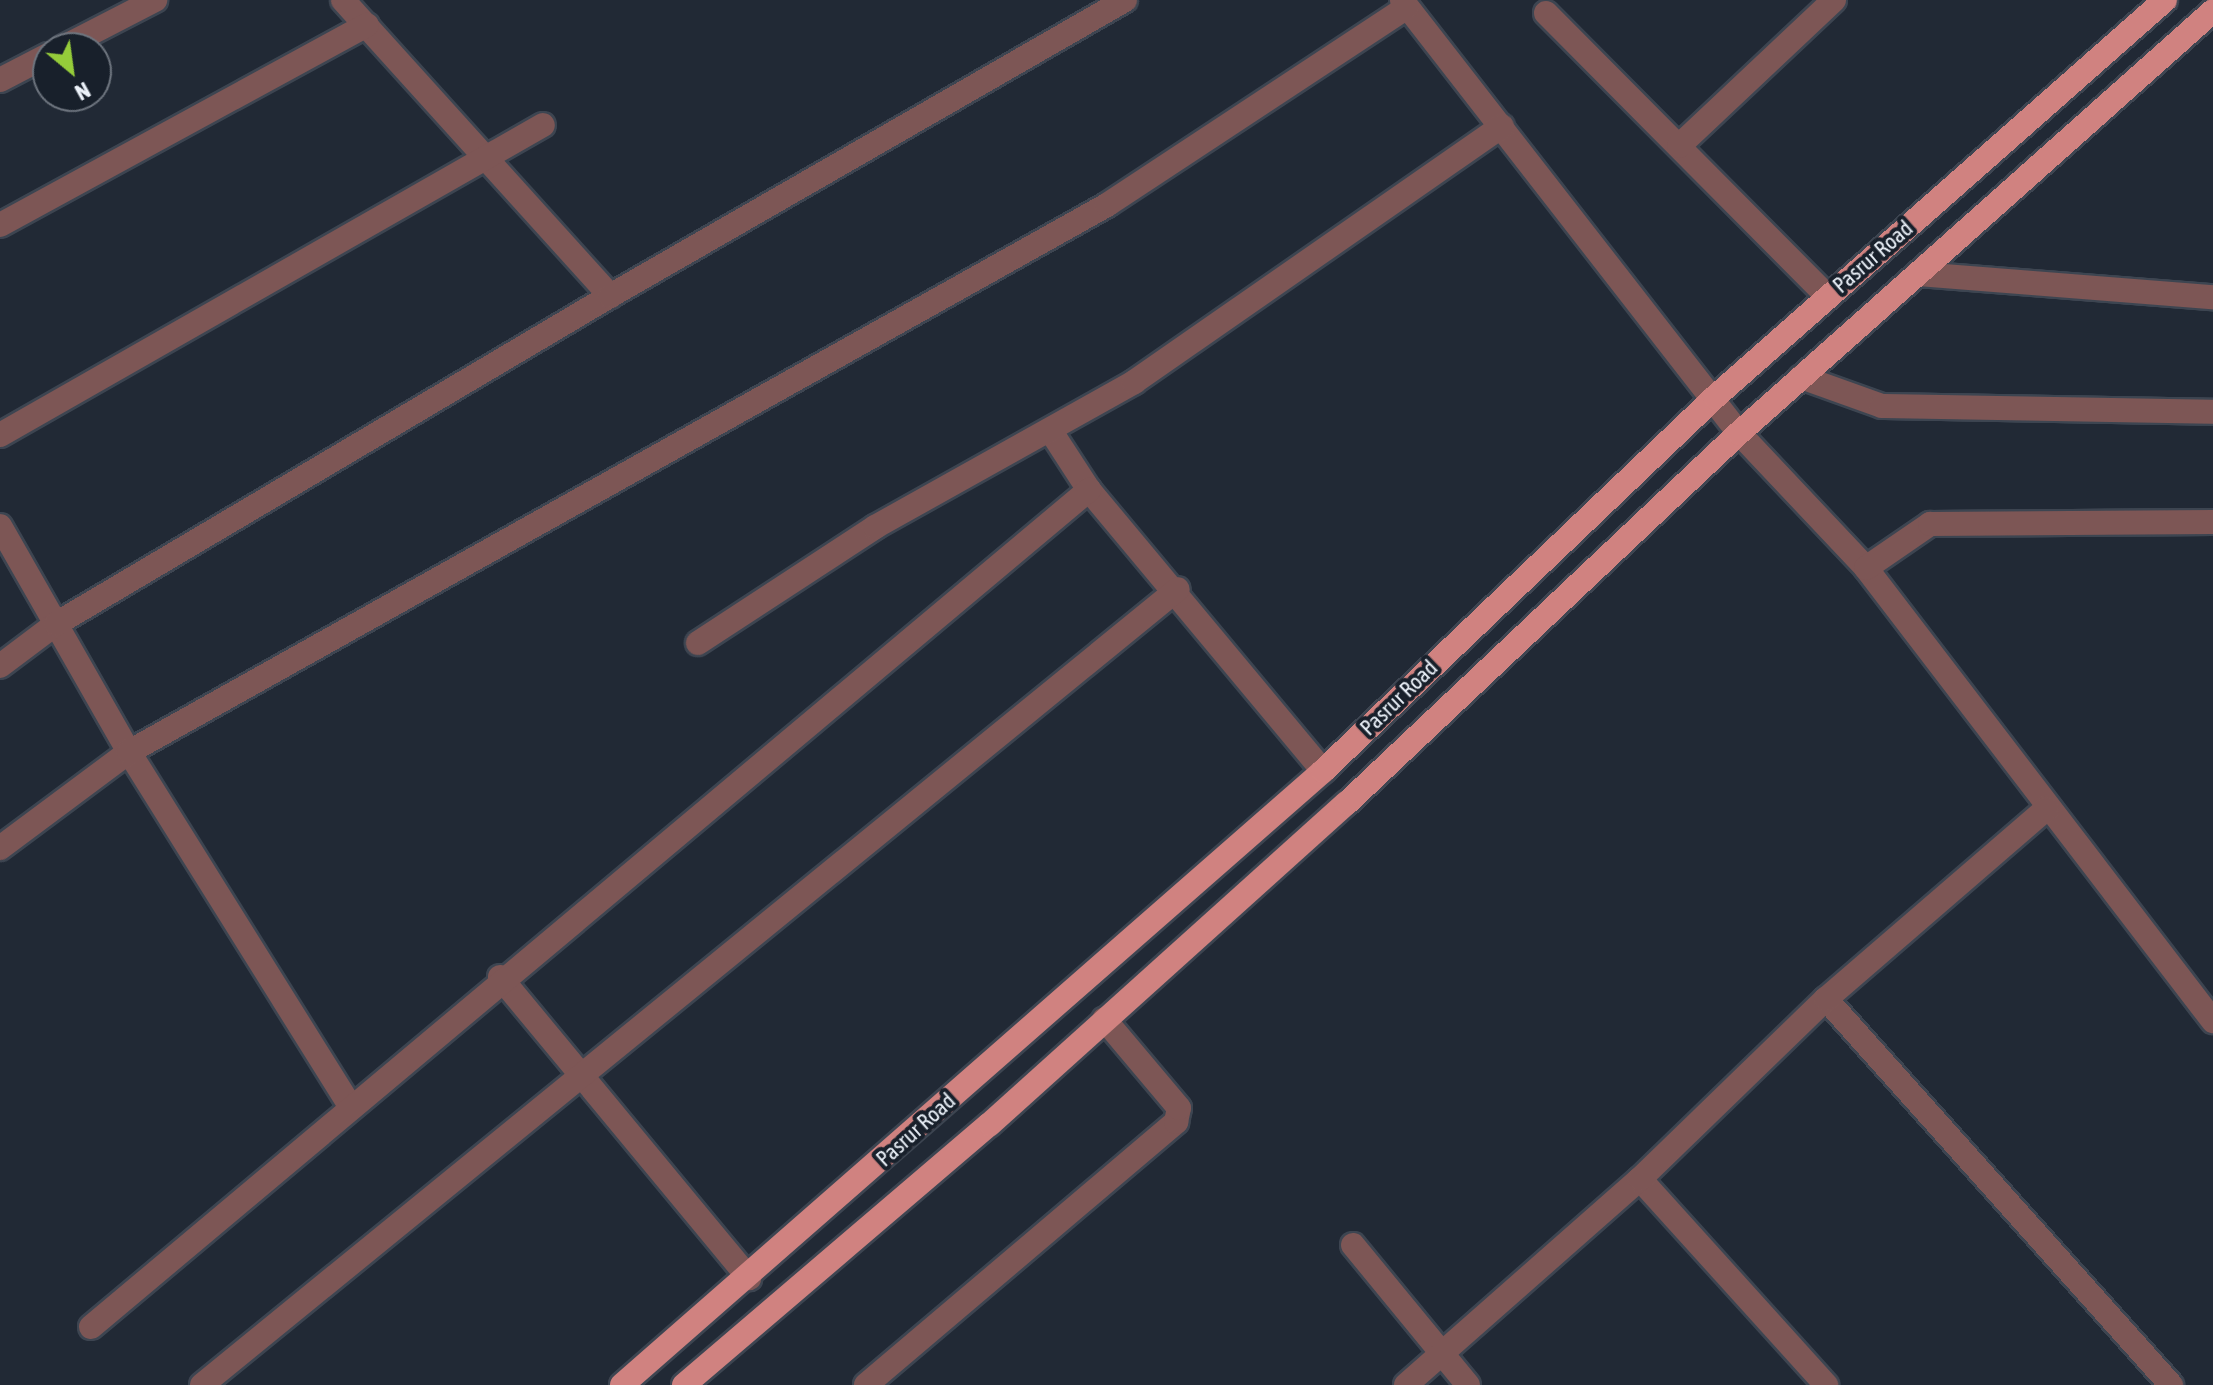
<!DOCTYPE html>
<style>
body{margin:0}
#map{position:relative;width:2213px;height:1385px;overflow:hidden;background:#212935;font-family:"Asap Condensed",sans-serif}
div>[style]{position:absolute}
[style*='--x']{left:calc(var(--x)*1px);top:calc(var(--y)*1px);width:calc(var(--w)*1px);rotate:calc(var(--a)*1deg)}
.roads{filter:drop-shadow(2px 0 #3d4551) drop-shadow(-2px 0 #3d4551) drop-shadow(0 2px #3d4551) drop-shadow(0 -2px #3d4551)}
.minor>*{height:24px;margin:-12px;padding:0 12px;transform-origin:12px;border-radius:12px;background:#7d5655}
.major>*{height:24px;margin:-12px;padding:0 12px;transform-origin:12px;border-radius:12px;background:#d08280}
span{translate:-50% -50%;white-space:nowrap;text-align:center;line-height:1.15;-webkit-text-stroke:8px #18202b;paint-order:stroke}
.street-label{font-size:22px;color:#ecf2fa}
.north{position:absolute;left:32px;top:32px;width:80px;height:80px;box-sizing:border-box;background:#18202b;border:2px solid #6d747e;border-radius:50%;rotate:151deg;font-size:22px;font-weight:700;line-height:32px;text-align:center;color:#ecf2fa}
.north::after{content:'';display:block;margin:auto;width:28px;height:36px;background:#95cc3a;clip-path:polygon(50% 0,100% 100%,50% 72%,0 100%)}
</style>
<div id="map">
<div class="roads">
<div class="minor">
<div style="--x:343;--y:0;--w:399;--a:47.9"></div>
<div style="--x:1402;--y:0;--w:549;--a:52.11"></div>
<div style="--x:1739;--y:433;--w:185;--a:46.7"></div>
<div style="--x:1866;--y:568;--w:571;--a:52.55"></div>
<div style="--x:1546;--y:13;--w:400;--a:45.2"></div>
<div style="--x:62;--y:48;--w:105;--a:-27.3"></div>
<div style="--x:0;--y:80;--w:54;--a:-27.5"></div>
<div style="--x:1679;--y:146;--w:213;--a:-43.3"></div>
<div style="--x:0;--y:225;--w:418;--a:-28.6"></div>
<div style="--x:1918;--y:274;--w:296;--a:4.5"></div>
<div style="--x:1801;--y:377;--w:86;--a:19.7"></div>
<div style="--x:1882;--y:406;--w:331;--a:1"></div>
<div style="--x:1052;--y:433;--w:68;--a:57"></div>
<div style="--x:1089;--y:490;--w:366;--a:50.2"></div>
<div style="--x:0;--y:435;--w:625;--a:-29.72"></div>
<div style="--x:0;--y:526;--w:260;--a:60.3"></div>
<div style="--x:129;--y:752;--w:415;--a:58"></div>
<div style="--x:1866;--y:568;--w:78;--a:-34.5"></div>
<div style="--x:1930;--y:524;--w:283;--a:-0.4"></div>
<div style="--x:698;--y:643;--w:212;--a:-33.2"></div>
<div style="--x:875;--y:527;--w:297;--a:-29.2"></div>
<div style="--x:1134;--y:382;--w:448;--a:-34.8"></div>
<div style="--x:0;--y:666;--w:70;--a:-36.9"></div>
<div style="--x:56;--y:624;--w:644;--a:-30.63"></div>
<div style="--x:610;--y:296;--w:594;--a:-29.89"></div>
<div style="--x:0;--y:848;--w:161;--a:-36.7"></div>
<div style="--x:129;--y:752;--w:1121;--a:-29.22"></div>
<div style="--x:1107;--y:205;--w:359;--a:-33.4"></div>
<div style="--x:500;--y:977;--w:391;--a:50.4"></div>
<div style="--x:1826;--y:999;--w:518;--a:48.21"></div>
<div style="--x:1640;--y:1179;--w:278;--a:47.9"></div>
<div style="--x:1353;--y:1245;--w:181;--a:50.6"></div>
<div style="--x:91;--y:1327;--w:1303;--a:-39.99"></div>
<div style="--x:202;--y:1385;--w:1259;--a:-39.2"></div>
<div style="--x:866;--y:1385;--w:407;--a:-40.3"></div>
<div style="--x:1176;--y:1122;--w:14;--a:-78"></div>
<div style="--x:1179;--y:1108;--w:116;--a:-130.1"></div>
<div style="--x:1406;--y:1385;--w:312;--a:-41.4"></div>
<div style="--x:1640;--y:1179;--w:259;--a:-44.1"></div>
<div style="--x:1826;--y:999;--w:291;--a:-40.8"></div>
</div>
<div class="major">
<div style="--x:622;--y:1385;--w:932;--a:-41.21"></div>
<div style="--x:1323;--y:771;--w:542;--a:-43.65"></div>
<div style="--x:1715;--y:397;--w:600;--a:-41.42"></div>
<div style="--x:684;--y:1385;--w:402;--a:-40.5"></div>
<div style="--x:990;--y:1124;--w:480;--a:-42"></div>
<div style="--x:1347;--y:803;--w:539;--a:-43.35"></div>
<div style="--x:1739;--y:433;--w:635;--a:-41.68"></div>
</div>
</div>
<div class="street-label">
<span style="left:1873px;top:257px;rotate:-41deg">Pasrur Road</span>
<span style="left:1399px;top:698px;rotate:-44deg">Pasrur Road</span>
<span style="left:916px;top:1130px;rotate:-42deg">Pasrur Road</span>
</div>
<div class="north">N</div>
</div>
